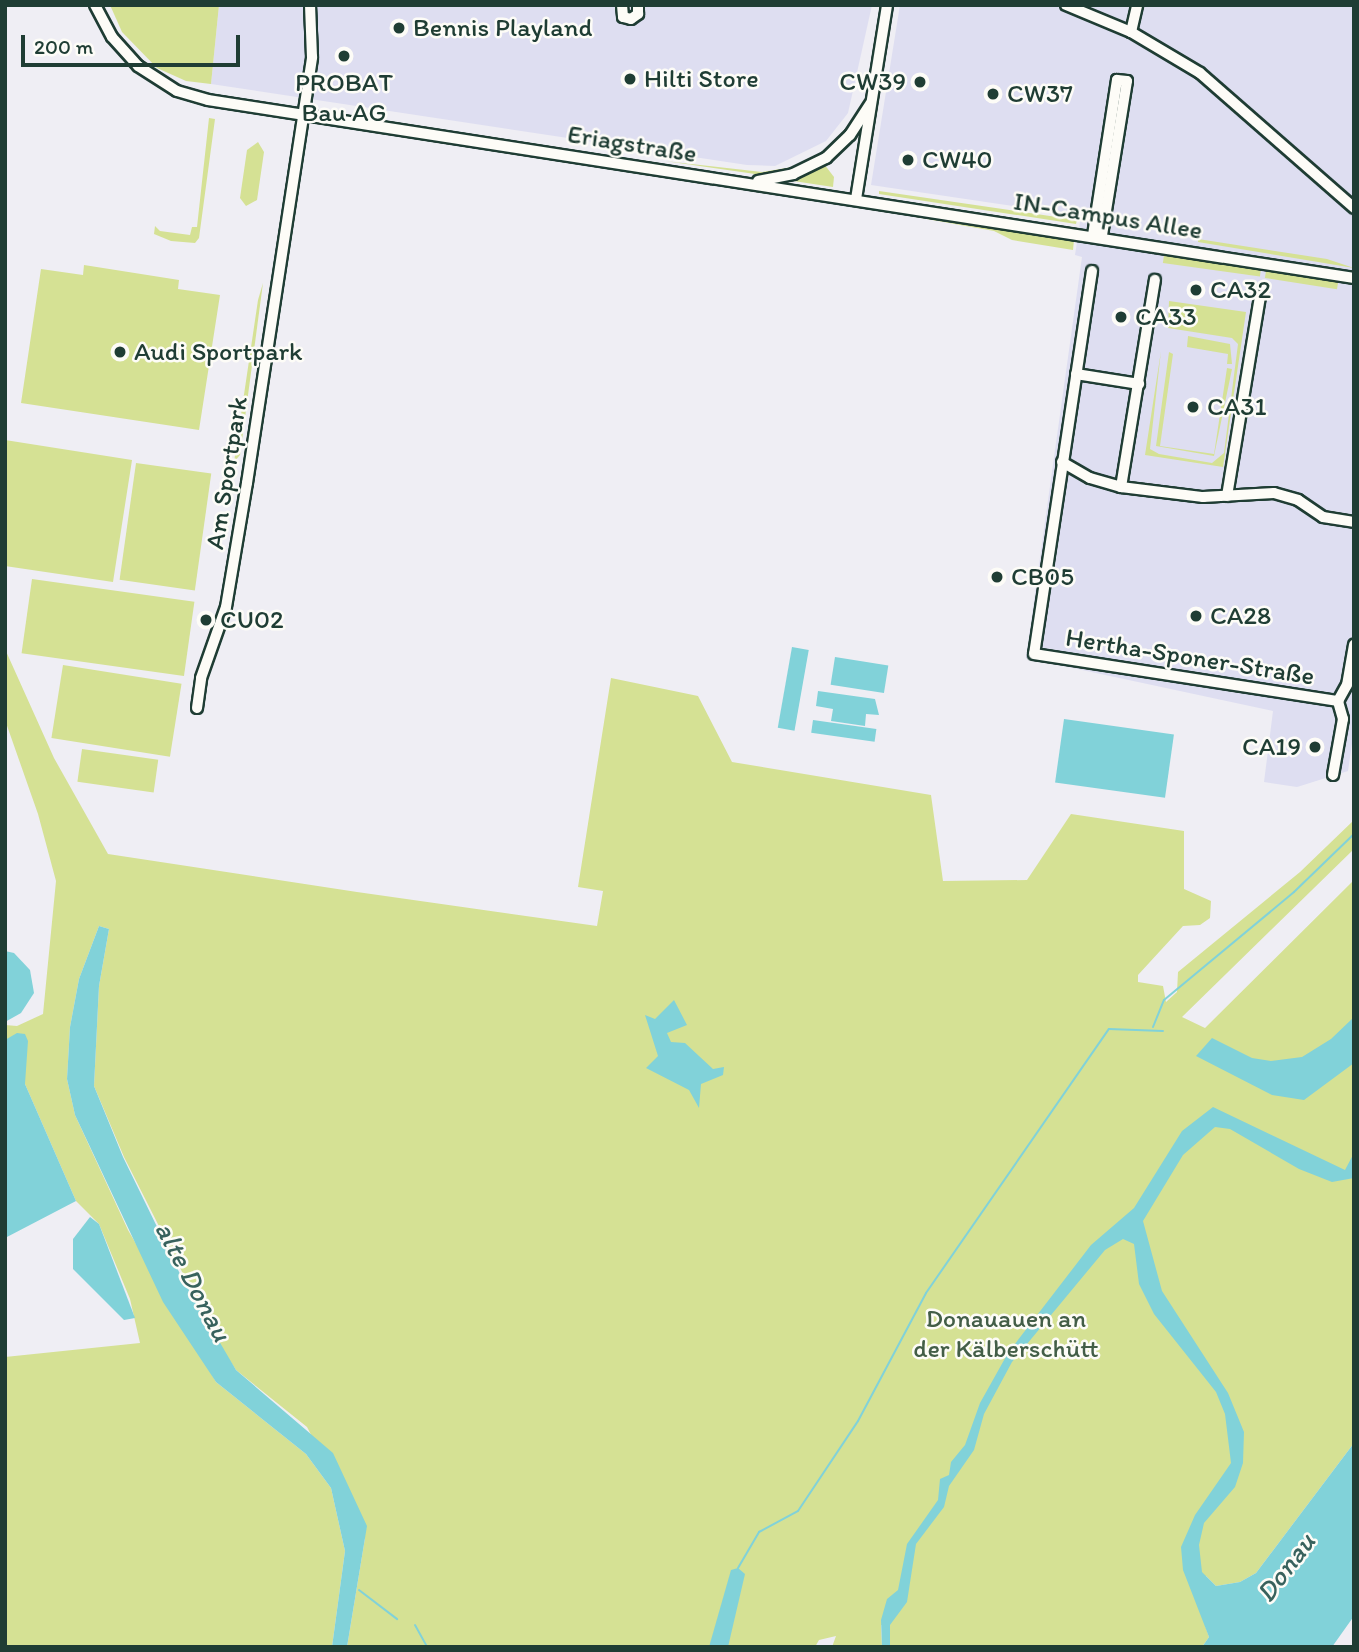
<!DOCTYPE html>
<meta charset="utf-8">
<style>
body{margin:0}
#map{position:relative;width:1359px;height:1652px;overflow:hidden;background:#efeef4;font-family:Itim,sans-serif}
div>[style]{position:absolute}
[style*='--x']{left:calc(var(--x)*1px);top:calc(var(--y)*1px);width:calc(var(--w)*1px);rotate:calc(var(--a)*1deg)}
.built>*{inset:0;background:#dedef1}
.green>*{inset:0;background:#d5e194;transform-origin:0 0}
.water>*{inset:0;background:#81d2d9;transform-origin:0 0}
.stream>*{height:2px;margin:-1px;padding:0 1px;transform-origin:1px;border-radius:1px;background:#81d2d9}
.roads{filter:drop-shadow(2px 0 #1f3d34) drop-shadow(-2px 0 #1f3d34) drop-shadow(0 2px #1f3d34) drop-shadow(0 -2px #1f3d34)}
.minor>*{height:10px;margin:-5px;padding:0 5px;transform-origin:5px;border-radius:5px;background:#fdfcf7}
.dots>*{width:19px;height:19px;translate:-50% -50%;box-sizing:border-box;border:4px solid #fdfcf7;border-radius:50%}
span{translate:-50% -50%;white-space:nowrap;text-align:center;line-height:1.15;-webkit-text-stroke:5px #fdfcf7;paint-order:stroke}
.poi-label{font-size:26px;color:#1f3d34}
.left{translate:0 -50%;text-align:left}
.right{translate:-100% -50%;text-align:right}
.street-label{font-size:26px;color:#1f3d34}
.park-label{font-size:26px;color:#435e47}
.water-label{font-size:28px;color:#38625d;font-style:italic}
.frame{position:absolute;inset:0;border:7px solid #1f3d34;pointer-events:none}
.scale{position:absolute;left:21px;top:35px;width:219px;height:32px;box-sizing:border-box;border:4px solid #1f3d34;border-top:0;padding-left:9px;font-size:21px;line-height:24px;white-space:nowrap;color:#1f3d34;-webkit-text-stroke:5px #fdfcf7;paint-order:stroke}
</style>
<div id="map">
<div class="built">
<div style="clip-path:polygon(219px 5px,872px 5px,848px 113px,826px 141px,775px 166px,747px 165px,211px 84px)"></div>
<div style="clip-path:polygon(900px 5px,1354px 5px,1354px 730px,1348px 771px,1297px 787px,1264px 782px,1273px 711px,1026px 658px,1082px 257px,1075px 255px,1081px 216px,871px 185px)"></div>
</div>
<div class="green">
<div style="clip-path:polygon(110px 5px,219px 5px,211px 84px,186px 81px,157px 68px,122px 32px)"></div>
<div style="clip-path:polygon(209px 118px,215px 119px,199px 238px,195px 243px,171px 241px,154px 234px,155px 226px,160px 231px,190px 235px,192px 227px,197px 227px)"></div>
<div style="clip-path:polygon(258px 142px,264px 152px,257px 200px,246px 206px,240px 198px,247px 150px)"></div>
<div style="clip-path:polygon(819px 154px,812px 163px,762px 175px,665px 161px,762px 172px,792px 167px)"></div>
<div style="clip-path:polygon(824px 164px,834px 177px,833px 187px,787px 180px)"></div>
<div style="clip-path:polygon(879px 191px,1077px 220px,1076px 224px,879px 194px)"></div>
<div style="clip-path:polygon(876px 210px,1074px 240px,1073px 250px,1012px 240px,994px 231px)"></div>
<div style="clip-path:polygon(1198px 239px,1327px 259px,1354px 268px,1198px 242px)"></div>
<div style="left:1164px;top:255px;width:98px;height:8px;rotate:8deg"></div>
<div style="clip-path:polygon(84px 265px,179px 280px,178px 289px,220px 295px,199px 430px,21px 403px,41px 269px,83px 275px)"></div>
<div style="left:1266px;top:271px;width:73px;height:7px;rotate:9deg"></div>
<div style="clip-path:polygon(263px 283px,240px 455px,234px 462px,258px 300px)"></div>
<div style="clip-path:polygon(1169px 301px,1246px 312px,1223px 467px,1145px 455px,1161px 351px,1150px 449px,1159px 454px,1212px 463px,1224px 453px,1238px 344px,1232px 338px,1168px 328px)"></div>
<div style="clip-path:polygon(1188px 336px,1230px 344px,1232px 364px,1227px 364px,1228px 354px,1187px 347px)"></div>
<div style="clip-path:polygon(1169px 352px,1173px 354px,1160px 446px,1214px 454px,1227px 368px,1232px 369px,1214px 456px,1156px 446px)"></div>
<div style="clip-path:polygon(5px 440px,132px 460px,113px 582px,5px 566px)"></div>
<div style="left:136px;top:463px;width:76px;height:118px;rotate:8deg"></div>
<div style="left:32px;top:579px;width:164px;height:75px;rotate:8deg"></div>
<div style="clip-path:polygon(5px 649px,54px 758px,108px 854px,357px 892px,597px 926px,603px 891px,578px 887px,611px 678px,698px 696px,732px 762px,931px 795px,943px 881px,1027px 880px,1071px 814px,1184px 831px,1184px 889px,1211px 901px,1210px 918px,1200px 925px,1183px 926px,1138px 975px,1138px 982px,1163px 986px,1166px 1002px,1177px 992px,1178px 972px,1300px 872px,1354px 820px,1354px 849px,1182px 1017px,1205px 1028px,1354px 880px,1354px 1443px,1256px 1573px,1240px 1582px,1216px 1586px,1206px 1576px,1194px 1593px,1209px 1637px,1202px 1647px,890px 1647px,890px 1625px,881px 1625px,882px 1647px,832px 1647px,836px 1636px,819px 1640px,815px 1647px,347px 1647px,365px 1538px,307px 1427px,236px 1370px,217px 1341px,124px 1157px,94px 1086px,99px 986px,109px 929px,99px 926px,79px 979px,70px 1027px,67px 1079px,75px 1115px,128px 1230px,216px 1382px,306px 1454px,331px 1488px,345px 1551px,332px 1647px,5px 1647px,5px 1357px,140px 1343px,130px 1299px,99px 1224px,76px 1201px,25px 1084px,25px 1034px,5px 1040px,5px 1025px,17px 1026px,43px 1014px,56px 881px,38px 814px,5px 720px)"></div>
<div style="left:63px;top:665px;width:120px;height:74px;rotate:9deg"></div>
<div style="left:82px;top:749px;width:77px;height:33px;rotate:8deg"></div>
</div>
<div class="water">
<div style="left:792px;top:647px;width:17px;height:82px;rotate:10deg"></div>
<div style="left:835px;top:657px;width:54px;height:28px;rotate:9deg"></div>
<div style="clip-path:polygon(818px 691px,875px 699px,879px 715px,866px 714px,865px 726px,831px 721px,833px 709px,816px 706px)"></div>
<div style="left:1064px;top:719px;width:111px;height:64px;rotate:8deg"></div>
<div style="left:813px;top:720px;width:64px;height:13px;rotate:8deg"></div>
<div style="clip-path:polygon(99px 926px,109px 929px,99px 986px,94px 1086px,123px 1157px,181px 1276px,236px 1370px,333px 1453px,367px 1526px,347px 1647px,332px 1647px,345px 1551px,331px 1488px,306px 1454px,216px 1382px,163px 1302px,75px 1115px,67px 1079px,70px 1027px,79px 979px)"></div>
<div style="clip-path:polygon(5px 951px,14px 953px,30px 970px,34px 993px,21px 1013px,5px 1022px)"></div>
<div style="clip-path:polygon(674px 1000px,687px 1025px,667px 1033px,671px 1042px,685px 1043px,713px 1069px,724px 1067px,723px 1075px,701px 1084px,699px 1108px,689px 1090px,646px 1068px,658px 1056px,645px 1015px,655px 1019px)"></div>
<div style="clip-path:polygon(1354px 1017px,1354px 1063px,1304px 1100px,1272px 1095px,1196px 1056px,1212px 1038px,1252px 1058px,1271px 1061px,1302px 1057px,1331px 1039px)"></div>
<div style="clip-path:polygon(17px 1033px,25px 1034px,28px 1041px,25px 1084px,76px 1201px,5px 1238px,5px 1040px)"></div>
<div style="clip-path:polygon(1213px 1107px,1345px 1170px,1354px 1153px,1354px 1178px,1332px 1182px,1299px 1169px,1230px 1129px,1215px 1127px,1183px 1155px,1143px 1221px,1162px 1291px,1228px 1393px,1244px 1432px,1243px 1463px,1235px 1487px,1204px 1523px,1199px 1545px,1202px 1572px,1216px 1586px,1240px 1582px,1256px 1573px,1354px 1443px,1354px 1616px,1332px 1647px,1202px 1647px,1209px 1637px,1183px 1570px,1181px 1547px,1195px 1515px,1231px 1463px,1225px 1414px,1216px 1392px,1154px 1314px,1139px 1284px,1134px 1244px,1123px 1239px,1105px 1250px,1012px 1362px,984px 1414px,974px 1450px,949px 1486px,944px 1507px,916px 1544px,907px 1602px,890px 1625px,890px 1647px,882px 1647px,881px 1620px,887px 1599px,898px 1590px,907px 1544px,938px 1500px,940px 1479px,949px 1475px,951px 1462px,965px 1445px,980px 1403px,1008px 1353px,1091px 1245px,1134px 1208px,1182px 1131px)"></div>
<div style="clip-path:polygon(90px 1217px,99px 1224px,135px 1318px,124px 1320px,73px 1269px,73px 1239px)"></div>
<div style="clip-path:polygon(738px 1568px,745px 1574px,728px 1647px,709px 1647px,731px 1570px)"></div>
</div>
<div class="stream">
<div style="--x:1153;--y:1027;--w:29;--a:-68"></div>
<div style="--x:1164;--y:1000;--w:169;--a:-39.7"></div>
<div style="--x:1294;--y:892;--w:83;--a:-44"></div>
<div style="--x:738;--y:1568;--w:42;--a:-59.7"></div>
<div style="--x:759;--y:1532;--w:44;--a:-28.3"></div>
<div style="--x:798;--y:1511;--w:108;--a:-56.3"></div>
<div style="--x:858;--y:1421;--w:145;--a:-62"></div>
<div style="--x:926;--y:1293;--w:321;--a:-55.3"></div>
<div style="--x:1109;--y:1029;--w:54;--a:2.1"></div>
<div style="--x:359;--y:1590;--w:48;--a:37.3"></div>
<div style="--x:415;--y:1625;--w:25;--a:61"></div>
</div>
<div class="roads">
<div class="minor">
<div style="--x:95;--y:5;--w:36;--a:62"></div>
<div style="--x:112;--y:37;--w:39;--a:48"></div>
<div style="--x:138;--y:66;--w:46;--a:32.7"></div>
<div style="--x:177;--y:91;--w:32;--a:16"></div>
<div style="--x:208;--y:100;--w:1160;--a:8.83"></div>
<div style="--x:622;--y:5;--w:12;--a:85"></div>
<div style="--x:623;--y:17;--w:8;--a:14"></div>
<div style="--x:631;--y:19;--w:9;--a:-36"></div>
<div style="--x:638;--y:14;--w:9;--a:-90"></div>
<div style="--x:1066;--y:5;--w:70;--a:22.6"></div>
<div style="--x:1131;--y:32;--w:80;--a:30.7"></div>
<div style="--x:1200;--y:73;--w:205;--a:41.2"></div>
<div style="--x:1131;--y:32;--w:28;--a:-77"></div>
<div style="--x:758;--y:181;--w:36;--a:-11"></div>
<div style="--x:793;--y:174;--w:37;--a:-26"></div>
<div style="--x:826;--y:158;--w:33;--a:-44"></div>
<div style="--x:850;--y:135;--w:37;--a:-57"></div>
<div style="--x:856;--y:199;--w:196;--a:-80.9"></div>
<div style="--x:1093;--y:235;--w:157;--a:-81.2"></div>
<div style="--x:1117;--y:80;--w:10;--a:6"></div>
<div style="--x:1127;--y:81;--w:157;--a:99.2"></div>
<div style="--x:1092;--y:271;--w:387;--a:98.6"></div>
<div style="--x:1034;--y:654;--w:308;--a:8.8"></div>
<div style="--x:1076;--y:374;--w:64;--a:9"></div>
<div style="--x:1062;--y:462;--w:32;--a:30"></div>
<div style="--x:1090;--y:478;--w:32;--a:16"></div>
<div style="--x:1121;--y:487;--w:83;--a:7"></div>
<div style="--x:1203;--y:497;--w:71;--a:-3.2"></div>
<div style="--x:1274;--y:493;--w:25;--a:16"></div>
<div style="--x:1298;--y:500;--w:30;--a:34"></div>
<div style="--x:1323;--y:517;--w:31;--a:9"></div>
<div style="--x:1121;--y:487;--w:210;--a:-80.7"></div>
<div style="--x:1227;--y:496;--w:203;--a:-80.6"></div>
<div style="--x:197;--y:708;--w:30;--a:-82"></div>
<div style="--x:201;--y:678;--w:75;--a:-70.6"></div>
<div style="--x:226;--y:607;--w:126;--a:-80.4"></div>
<div style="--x:247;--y:483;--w:431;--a:-81.3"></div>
<div style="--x:312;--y:57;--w:52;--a:-92.2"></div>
<div style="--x:1333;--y:775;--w:57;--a:-79.9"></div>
<div style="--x:1343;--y:719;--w:19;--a:-106"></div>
<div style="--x:1338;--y:701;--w:18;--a:-61"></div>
<div style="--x:1347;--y:685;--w:41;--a:-80.1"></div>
</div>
</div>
<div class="dots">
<div style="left:399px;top:28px;background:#1f3d34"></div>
<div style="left:344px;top:56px;background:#1f3d34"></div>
<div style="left:630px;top:79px;background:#1f3d34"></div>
<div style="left:920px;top:82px;background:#1f3d34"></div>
<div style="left:993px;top:94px;background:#1f3d34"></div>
<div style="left:908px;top:160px;background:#1f3d34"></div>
<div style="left:1196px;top:290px;background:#1f3d34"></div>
<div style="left:1121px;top:317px;background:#1f3d34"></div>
<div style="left:120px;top:352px;background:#1f3d34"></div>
<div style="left:1193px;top:407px;background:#1f3d34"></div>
<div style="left:997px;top:577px;background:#1f3d34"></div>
<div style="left:1196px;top:616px;background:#1f3d34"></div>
<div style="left:206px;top:620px;background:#1f3d34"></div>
<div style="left:1315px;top:747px;background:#1f3d34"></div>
</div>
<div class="poi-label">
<span class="left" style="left:413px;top:28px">Bennis Playland</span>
<span class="left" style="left:644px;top:79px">Hilti Store</span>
<span class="right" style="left:906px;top:82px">CW39</span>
<span style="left:344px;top:98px">PROBAT<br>Bau AG</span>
<span class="left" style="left:1007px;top:94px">CW37</span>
<span class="left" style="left:922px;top:160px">CW40</span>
<span class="left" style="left:1210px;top:290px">CA32</span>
<span class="left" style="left:1135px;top:317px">CA33</span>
<span class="left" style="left:134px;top:352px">Audi Sportpark</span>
<span class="left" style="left:1207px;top:407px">CA31</span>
<span class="left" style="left:1011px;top:577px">CB05</span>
<span class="left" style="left:1210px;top:616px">CA28</span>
<span class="left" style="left:220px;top:620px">CU02</span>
<span class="right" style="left:1301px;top:747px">CA19</span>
</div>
<div class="street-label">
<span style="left:632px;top:144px;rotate:9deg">Eriagstraße</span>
<span style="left:1108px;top:216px;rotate:9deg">IN-Campus Allee</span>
<span style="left:227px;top:473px;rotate:-81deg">Am Sportpark</span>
<span style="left:1190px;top:657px;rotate:9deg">Hertha-Sponer-Straße</span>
</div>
<div class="park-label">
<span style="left:1006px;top:1334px">Donauauen an<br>der Kälberschütt</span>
</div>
<div class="water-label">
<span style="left:194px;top:1281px;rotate:62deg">alte Donau</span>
<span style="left:1285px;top:1567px;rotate:-53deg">Donau</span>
</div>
<div class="frame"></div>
<div class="scale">200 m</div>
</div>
